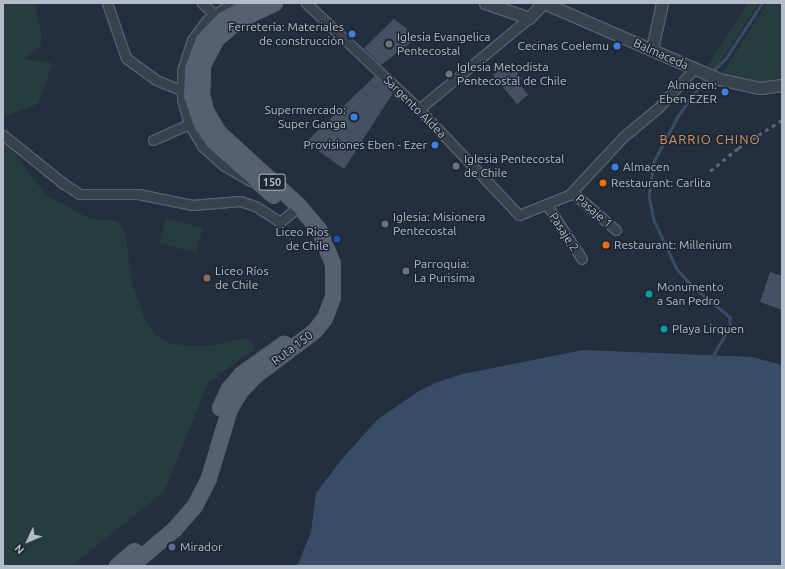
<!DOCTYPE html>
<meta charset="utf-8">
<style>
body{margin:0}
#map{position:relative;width:785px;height:569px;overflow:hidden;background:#242f3e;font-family:Ubuntu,sans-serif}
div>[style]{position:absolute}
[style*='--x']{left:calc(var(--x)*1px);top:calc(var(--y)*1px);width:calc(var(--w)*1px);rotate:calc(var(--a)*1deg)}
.green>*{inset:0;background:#263c3f;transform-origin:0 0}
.water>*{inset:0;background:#394c67}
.stream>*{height:2.5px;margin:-1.25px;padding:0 1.25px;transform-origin:1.25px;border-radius:1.25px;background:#394c67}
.building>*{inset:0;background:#455162}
.roads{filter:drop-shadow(1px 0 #565f6c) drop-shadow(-1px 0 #565f6c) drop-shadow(0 1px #565f6c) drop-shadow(0 -1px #565f6c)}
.minor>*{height:9px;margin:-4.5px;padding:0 4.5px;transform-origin:4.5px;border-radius:4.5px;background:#38414e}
.tertiary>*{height:11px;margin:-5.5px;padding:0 5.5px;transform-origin:5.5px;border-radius:5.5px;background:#38414e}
.primary>*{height:14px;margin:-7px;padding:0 7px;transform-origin:7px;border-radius:7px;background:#56606e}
.rail>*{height:2.5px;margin-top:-1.25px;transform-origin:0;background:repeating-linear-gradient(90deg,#5a6575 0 4px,transparent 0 8px)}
.dots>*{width:11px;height:11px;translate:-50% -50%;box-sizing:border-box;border:2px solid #1d2633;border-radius:50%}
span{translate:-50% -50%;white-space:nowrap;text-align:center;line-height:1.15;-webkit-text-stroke:3px #1d2633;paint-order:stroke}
.shield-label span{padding:1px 3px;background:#1d2633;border:1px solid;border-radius:3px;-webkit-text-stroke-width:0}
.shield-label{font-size:11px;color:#b4bcc9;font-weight:700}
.poi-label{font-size:12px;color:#b4bcc9}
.right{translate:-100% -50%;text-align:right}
.left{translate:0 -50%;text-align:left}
.street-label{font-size:12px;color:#b4bcc9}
.neighbourhood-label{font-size:13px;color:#d59563;letter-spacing:1px}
.frame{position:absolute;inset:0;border:4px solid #b4bcc9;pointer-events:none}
.north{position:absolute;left:8px;top:521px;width:40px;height:40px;-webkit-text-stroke:3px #1d2633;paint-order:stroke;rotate:226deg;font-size:11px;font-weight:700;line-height:16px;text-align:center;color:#b4bcc9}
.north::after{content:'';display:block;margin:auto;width:14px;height:18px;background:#b4bcc9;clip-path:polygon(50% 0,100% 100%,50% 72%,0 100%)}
</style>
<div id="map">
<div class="green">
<div style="clip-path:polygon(3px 3px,35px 3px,42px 38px,40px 46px,24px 59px,53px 63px,38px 104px,3px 117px)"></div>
<div style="clip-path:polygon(748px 3px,759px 3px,715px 70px,707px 67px)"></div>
<div style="clip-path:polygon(767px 3px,782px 3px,782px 77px,758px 83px,722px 74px)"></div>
<div style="clip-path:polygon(3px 138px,46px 195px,91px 219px,117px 221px,125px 232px,132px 283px,146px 323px,157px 336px,169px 343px,189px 346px,211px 346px,245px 338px,255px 345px,253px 351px,209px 381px,164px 492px,71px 566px,3px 566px)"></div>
<div style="left:166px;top:218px;width:38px;height:26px;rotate:15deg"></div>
</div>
<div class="water">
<div style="clip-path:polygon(583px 350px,752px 357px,782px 365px,782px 566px,297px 566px,311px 532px,316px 493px,342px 459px,377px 420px,419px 391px,440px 381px,463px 374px)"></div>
</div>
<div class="stream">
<div style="--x:712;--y:72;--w:20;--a:-45"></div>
<div style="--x:726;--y:58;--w:66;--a:-56.8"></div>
<div style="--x:707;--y:77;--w:47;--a:126.4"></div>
<div style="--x:679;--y:115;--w:53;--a:118"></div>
<div style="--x:654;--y:162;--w:34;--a:98"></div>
<div style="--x:649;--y:196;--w:25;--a:78"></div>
<div style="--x:654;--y:220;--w:54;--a:64.9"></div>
<div style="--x:677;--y:269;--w:24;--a:48"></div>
<div style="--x:693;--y:287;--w:48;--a:39"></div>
<div style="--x:730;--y:317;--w:10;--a:90"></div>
<div style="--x:730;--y:327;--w:32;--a:120"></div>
</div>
<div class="building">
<div style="clip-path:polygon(394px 19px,406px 28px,414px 40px,381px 65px,364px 48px)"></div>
<div style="clip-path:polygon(504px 66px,511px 74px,515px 70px,522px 78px,518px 82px,528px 95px,517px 104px,493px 75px)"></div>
<div style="clip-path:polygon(375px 76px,393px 93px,344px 169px,306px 142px)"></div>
<div style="clip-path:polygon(770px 272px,782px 276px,782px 310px,760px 302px)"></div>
</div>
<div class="roads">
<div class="minor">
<div style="--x:107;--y:3;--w:58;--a:70.9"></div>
<div style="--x:126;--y:58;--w:37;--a:36"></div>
<div style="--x:156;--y:80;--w:27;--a:22"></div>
<div style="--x:202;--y:3;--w:16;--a:43"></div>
<div style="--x:232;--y:3;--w:30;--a:146"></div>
<div style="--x:207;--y:20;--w:25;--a:127"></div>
<div style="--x:192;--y:40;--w:32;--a:108"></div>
<div style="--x:182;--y:70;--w:29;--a:90"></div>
<div style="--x:182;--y:99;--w:26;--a:74"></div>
<div style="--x:189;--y:124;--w:26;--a:59"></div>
<div style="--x:202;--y:146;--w:28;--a:42"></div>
<div style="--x:223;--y:165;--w:32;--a:30"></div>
<div style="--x:306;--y:3;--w:155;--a:43.2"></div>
<div style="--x:419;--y:109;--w:146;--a:46.7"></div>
<div style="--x:519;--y:215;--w:54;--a:-21.8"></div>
<div style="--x:569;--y:195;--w:79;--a:-47"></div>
<div style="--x:623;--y:137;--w:45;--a:-39.6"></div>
<div style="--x:658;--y:108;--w:53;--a:-47.3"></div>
<div style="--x:419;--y:109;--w:143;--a:-39.6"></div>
<div style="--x:3;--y:135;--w:78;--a:38.8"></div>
<div style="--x:64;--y:184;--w:19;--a:32"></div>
<div style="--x:80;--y:194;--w:58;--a:0"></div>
<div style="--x:138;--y:194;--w:55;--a:11.5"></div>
<div style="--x:192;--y:205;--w:48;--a:-4.8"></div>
<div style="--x:240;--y:201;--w:18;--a:19"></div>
<div style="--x:257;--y:207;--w:27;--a:33"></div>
<div style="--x:280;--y:222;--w:25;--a:-40"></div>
<div style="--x:153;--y:140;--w:39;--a:-24"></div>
<div style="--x:572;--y:192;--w:58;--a:40.8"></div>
<div style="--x:547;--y:205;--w:64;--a:57.1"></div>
</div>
<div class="tertiary">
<div style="--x:485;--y:3;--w:46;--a:18.8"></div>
<div style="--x:529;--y:18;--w:21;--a:-47"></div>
<div style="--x:544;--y:3;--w:191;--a:23.5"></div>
<div style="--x:719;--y:79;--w:42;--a:12.4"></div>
<div style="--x:760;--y:88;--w:22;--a:-8"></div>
<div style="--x:652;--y:49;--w:47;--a:-77.7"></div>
</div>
<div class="primary">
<div style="--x:252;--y:3;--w:33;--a:151"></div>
<div style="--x:223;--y:19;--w:29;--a:134"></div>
<div style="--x:203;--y:40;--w:31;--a:111"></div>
<div style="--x:192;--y:69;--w:27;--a:92"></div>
<div style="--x:191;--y:96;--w:31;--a:71"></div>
<div style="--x:201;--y:125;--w:21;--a:55"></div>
<div style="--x:213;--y:142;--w:81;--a:41.5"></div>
<div style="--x:220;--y:408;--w:21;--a:-65"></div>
<div style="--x:229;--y:389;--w:20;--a:-49"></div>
<div style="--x:242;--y:374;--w:52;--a:-35.5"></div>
<div style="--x:117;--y:566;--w:23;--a:-40"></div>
<div style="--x:131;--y:566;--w:57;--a:-40.1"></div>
<div style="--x:175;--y:529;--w:30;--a:-49"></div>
<div style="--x:195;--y:506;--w:31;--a:-63"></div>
<div style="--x:209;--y:478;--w:72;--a:-73.1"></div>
<div style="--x:230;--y:409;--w:21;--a:-59"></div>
<div style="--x:241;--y:391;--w:19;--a:-47"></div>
<div style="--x:254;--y:377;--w:76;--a:-37"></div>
<div style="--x:315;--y:331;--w:16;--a:-52"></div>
<div style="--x:325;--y:318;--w:22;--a:-69"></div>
<div style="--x:333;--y:297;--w:33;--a:-90"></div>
<div style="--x:333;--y:264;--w:35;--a:-112"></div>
<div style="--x:320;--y:231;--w:33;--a:-130"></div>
<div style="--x:299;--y:206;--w:108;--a:-137.6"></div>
<div style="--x:219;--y:133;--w:26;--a:-121"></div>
<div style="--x:206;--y:111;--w:16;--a:-104"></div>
<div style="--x:202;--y:95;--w:30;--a:-88"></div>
<div style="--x:203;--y:65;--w:30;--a:-62"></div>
<div style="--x:217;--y:39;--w:28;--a:-41"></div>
<div style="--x:238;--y:21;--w:41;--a:-25.9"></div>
</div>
</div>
<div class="rail">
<div style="--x:710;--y:171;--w:36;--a:-39"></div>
<div style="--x:738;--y:148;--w:52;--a:-32.5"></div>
</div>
<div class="dots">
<div style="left:352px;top:34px;background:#3f7fe0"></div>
<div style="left:389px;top:44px;background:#6b7280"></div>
<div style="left:617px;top:46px;background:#3f7fe0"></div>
<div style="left:449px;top:74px;background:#6b7280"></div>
<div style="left:725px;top:92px;background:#3f7fe0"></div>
<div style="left:354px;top:117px;background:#3f7fe0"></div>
<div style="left:435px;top:145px;background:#3f7fe0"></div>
<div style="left:456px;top:166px;background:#6b7280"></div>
<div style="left:615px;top:167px;background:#3f7fe0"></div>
<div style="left:603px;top:183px;background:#e8710a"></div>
<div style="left:385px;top:224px;background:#6b7280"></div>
<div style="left:337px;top:239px;background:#1a4fb4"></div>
<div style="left:606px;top:245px;background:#e8710a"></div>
<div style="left:406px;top:271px;background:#6b7280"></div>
<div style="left:207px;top:278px;background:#8d6e63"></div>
<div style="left:649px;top:294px;background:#0f9aa8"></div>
<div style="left:664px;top:329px;background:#0f9aa8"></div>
<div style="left:172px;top:547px;background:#5c6f8a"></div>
</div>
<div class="shield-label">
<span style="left:272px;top:182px">150</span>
</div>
<div class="poi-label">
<span class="right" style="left:344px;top:34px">Ferretería: Materiales<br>de construcción</span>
<span class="left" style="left:397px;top:44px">Iglesia Evangelica<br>Pentecostal</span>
<span class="right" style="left:609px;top:46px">Cecinas Coelemu</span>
<span class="left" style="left:457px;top:74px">Iglesia Metodista<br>Pentecostal de Chile</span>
<span class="right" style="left:717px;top:92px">Almacen:<br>Eben EZER</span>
<span class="right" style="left:346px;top:117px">Supermercado:<br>Super Ganga</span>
<span class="right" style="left:427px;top:145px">Provisiones Eben - Ezer</span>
<span class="left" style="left:464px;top:166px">Iglesia Pentecostal<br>de Chile</span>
<span class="left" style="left:623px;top:167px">Almacen</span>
<span class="left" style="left:611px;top:183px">Restaurant: Carlita</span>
<span class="left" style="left:393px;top:224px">Iglesia: Misionera<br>Pentecostal</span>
<span class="right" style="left:329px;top:239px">Liceo Rios<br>de Chile</span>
<span class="left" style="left:614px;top:245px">Restaurant: Millenium</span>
<span class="left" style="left:414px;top:271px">Parroquia:<br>La Purisima</span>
<span class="left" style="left:215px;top:278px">Liceo Ríos<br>de Chile</span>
<span class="left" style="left:657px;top:294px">Monumento<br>a San Pedro</span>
<span class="left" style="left:672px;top:329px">Playa Lirquen</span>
<span class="left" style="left:180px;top:547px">Mirador</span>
</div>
<div class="street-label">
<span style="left:661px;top:54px;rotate:24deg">Balmaceda</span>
<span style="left:415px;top:107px;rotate:45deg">Sargento Aldea</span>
<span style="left:594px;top:211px;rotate:41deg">Pasaje 1</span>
<span style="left:564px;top:232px;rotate:57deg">Pasaje 2</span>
<span style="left:292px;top:348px;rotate:-37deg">Ruta 150</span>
</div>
<div class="neighbourhood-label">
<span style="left:710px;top:139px">BARRIO CHINO</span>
</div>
<div class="frame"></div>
<div class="north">N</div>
</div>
